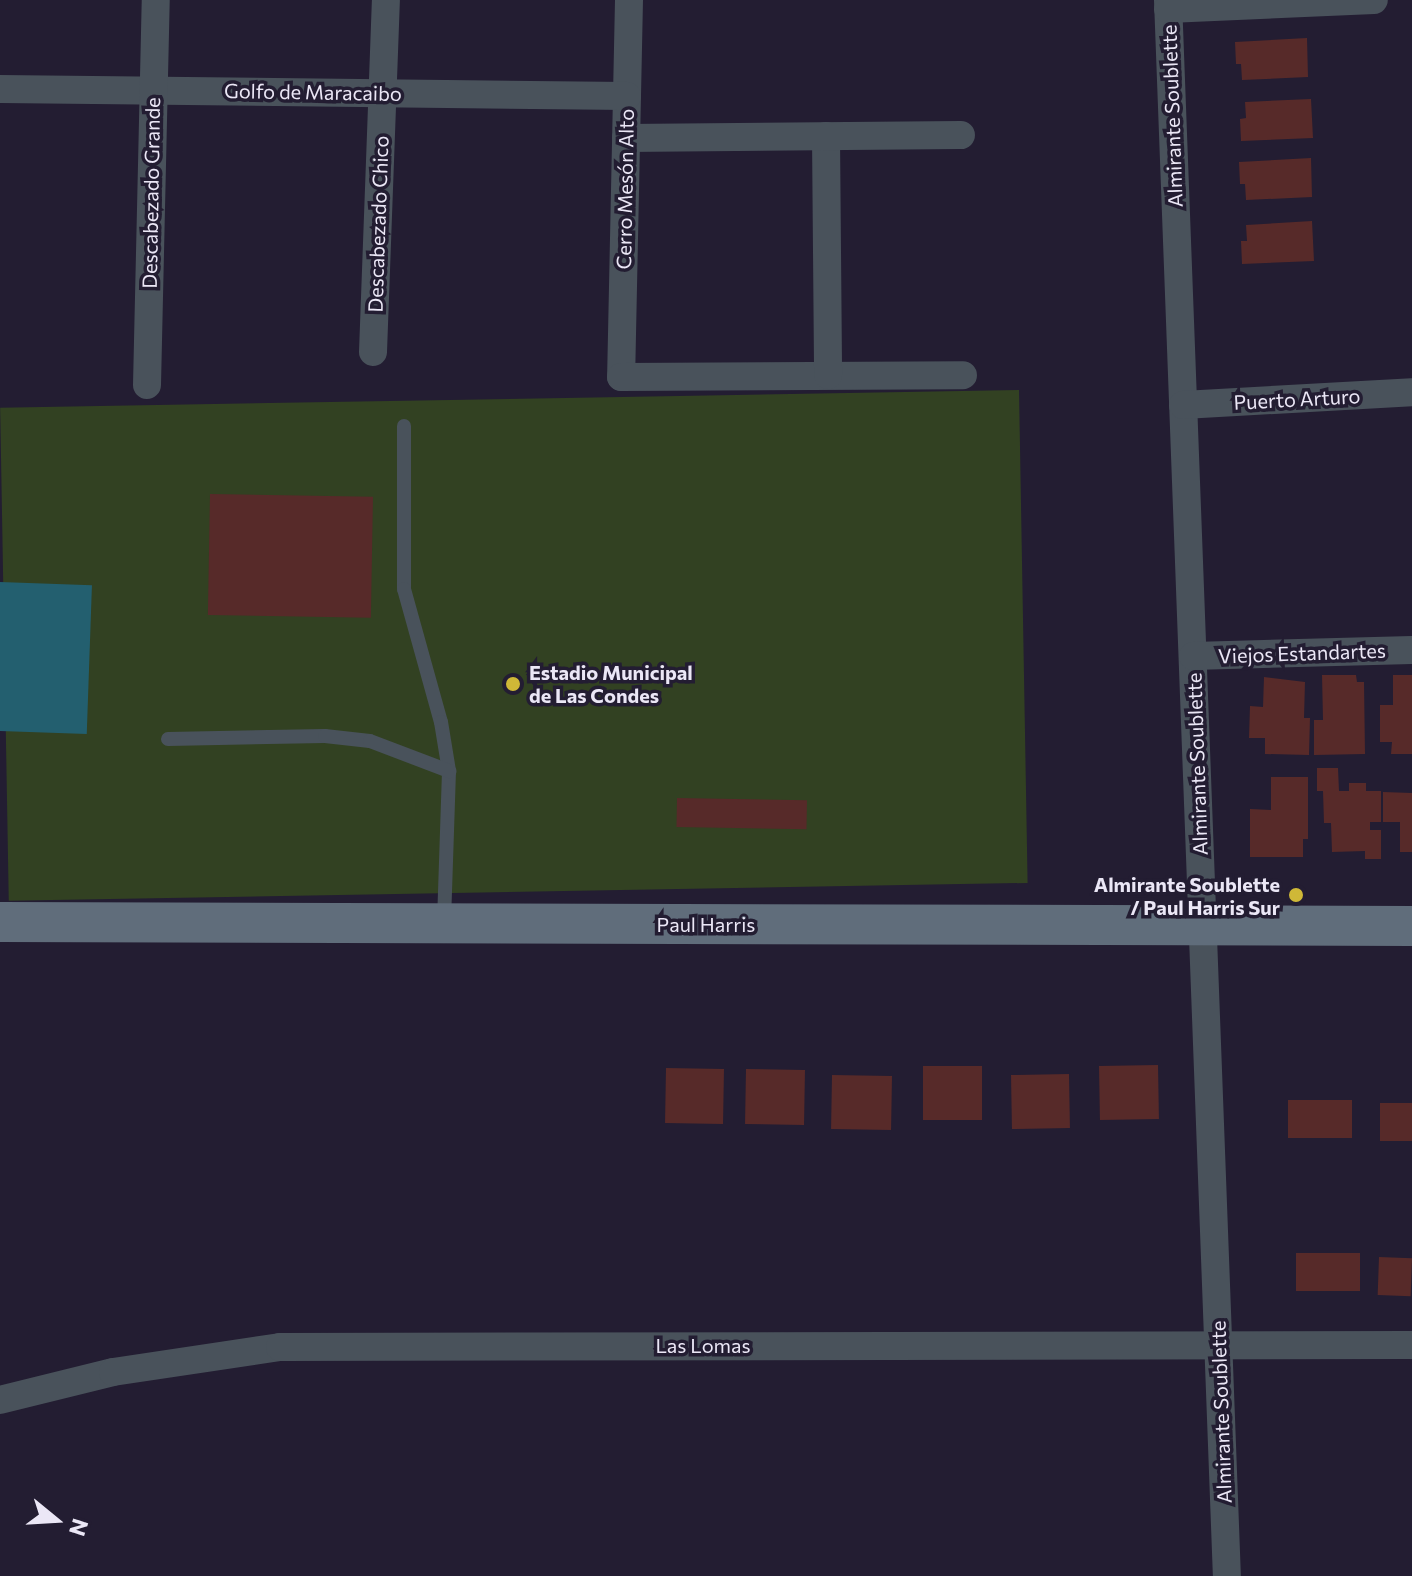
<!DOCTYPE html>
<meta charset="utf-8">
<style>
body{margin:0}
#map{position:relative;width:1412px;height:1576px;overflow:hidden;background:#231d32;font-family:Commissioner,sans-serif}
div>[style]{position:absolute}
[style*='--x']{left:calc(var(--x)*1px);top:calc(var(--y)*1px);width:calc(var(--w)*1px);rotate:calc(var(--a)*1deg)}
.green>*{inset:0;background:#324122;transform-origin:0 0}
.water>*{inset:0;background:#235f6f;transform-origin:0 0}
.building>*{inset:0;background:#572a29;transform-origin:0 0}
.lane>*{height:14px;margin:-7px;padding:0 7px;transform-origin:7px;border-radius:7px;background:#49525b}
.street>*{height:28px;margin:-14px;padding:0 14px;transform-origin:14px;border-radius:14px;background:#49525b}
.secondary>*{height:40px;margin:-20px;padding:0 20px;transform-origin:20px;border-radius:20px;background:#606d7b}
.dots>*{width:22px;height:22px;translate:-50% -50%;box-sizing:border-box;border:4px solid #231d32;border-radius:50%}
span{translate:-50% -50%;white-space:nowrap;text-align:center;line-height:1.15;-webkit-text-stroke:7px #231d32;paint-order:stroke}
.street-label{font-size:20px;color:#ebe7f6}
.poi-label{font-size:20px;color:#ebe7f6;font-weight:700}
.left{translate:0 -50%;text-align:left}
.right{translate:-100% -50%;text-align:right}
.north{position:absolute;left:16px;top:1480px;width:80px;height:80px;-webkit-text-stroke:6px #231d32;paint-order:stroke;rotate:108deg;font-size:22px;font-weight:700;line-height:32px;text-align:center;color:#ebe7f6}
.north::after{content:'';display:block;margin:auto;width:28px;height:36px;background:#ebe7f6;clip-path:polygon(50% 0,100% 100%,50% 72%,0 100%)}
</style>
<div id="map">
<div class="green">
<div style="left:1019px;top:390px;width:493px;height:1019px;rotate:89deg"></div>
</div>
<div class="water">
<div style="left:0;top:582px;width:92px;height:149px;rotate:2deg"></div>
</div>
<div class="building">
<div style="clip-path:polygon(1307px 38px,1308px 77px,1242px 80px,1241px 64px,1236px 64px,1235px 42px)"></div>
<div style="clip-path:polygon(1311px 99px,1313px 138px,1241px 141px,1240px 119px,1246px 118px,1245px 102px)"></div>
<div style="clip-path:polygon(1311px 158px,1312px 197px,1246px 200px,1245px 184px,1240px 184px,1239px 162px)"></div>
<div style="clip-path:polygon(1312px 221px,1314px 261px,1242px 264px,1241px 241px,1247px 241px,1246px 225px)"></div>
<div style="left:210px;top:494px;width:163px;height:121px;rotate:1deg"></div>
<div style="clip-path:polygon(1322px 675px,1356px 675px,1357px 682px,1364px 682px,1365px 754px,1314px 755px,1314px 720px,1323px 720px)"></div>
<div style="clip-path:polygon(1393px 675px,1412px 675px,1412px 754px,1391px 754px,1392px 742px,1380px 742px,1380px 705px,1393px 705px)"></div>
<div style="clip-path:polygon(1264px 677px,1305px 682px,1304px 718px,1310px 718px,1309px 755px,1265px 754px,1265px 738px,1249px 738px,1250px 706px,1263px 707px)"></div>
<div style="clip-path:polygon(1317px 768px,1338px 768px,1339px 791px,1349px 791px,1349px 783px,1366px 783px,1366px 791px,1381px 791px,1381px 822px,1370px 822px,1370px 830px,1381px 830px,1381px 859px,1365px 859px,1365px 851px,1332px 852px,1331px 823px,1324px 823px,1323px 791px,1317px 791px)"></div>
<div style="clip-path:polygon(1271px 777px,1308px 777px,1308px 839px,1303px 839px,1303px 857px,1250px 857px,1250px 809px,1271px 810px)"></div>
<div style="clip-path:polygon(1383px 792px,1412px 793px,1412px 852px,1400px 852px,1400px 822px,1383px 822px)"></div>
<div style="left:677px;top:798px;width:130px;height:29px;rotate:1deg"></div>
<div style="left:1158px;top:1065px;width:54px;height:59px;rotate:89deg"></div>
<div style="left:923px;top:1066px;width:59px;height:54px"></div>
<div style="left:666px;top:1068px;width:58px;height:55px;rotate:1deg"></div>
<div style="left:746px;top:1069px;width:59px;height:55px;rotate:1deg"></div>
<div style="left:1069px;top:1074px;width:54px;height:58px;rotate:89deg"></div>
<div style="left:892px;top:1076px;width:54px;height:60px;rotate:91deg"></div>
<div style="left:1288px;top:1100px;width:64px;height:38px"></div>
<div style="left:1380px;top:1103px;width:32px;height:38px"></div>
<div style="left:1296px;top:1253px;width:64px;height:38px"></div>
<div style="left:1379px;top:1257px;width:33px;height:38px;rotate:2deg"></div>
</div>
<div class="lane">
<div style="--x:404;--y:426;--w:163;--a:90"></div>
<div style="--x:404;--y:589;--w:138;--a:74.5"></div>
<div style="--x:441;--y:722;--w:50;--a:80.7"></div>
<div style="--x:449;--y:771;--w:149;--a:91.9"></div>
<div style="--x:168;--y:739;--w:157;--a:-1.1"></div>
<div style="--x:325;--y:736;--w:45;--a:6.3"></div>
<div style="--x:370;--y:741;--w:85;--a:20.8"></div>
</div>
<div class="street">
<div style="--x:629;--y:0;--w:377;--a:91.2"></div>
<div style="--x:621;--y:377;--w:342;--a:-0.3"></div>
<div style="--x:1168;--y:0;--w:1577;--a:87.86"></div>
<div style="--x:1168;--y:9;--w:206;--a:-2.5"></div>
<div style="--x:0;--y:89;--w:627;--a:0.64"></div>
<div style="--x:826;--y:136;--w:239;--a:89.5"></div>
<div style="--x:626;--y:138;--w:335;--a:-0.5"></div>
<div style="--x:373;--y:352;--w:352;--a:-87.9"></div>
<div style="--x:147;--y:385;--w:385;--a:-88.7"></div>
<div style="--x:1183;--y:405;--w:229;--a:-3.2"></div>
<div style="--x:1193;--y:656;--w:219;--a:-1.6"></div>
<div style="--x:0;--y:1400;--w:116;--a:-13.9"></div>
<div style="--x:113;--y:1372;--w:169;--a:-8.5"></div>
<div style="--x:280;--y:1347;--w:1132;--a:-0.1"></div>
</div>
<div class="secondary">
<div style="--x:0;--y:922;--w:1412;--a:0.16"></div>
</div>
<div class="dots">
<div style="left:513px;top:684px;background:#cfb837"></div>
<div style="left:1296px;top:895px;background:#cfb837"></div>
</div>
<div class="street-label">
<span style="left:313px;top:92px;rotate:1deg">Golfo de Maracaibo</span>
<span style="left:1172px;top:116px;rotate:-92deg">Almirante Soublette</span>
<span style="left:625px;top:189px;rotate:-89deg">Cerro Mesón Alto</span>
<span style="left:151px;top:193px;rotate:-89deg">Descabezado Grande</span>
<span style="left:378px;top:224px;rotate:-88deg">Descabezado Chico</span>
<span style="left:1297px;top:399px;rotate:-3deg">Puerto Arturo</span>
<span style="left:1302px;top:653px;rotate:-2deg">Viejos Estandartes</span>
<span style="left:1197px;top:764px;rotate:-92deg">Almirante Soublette</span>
<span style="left:706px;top:924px">Paul Harris</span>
<span style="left:703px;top:1345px">Las Lomas</span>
<span style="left:1221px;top:1412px;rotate:-92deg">Almirante Soublette</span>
</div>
<div class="poi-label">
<span class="left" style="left:529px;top:684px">Estadio Municipal<br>de Las Condes</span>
<span class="right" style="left:1280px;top:896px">Almirante Soublette<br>/ Paul Harris Sur</span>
</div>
<div class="north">N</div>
</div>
